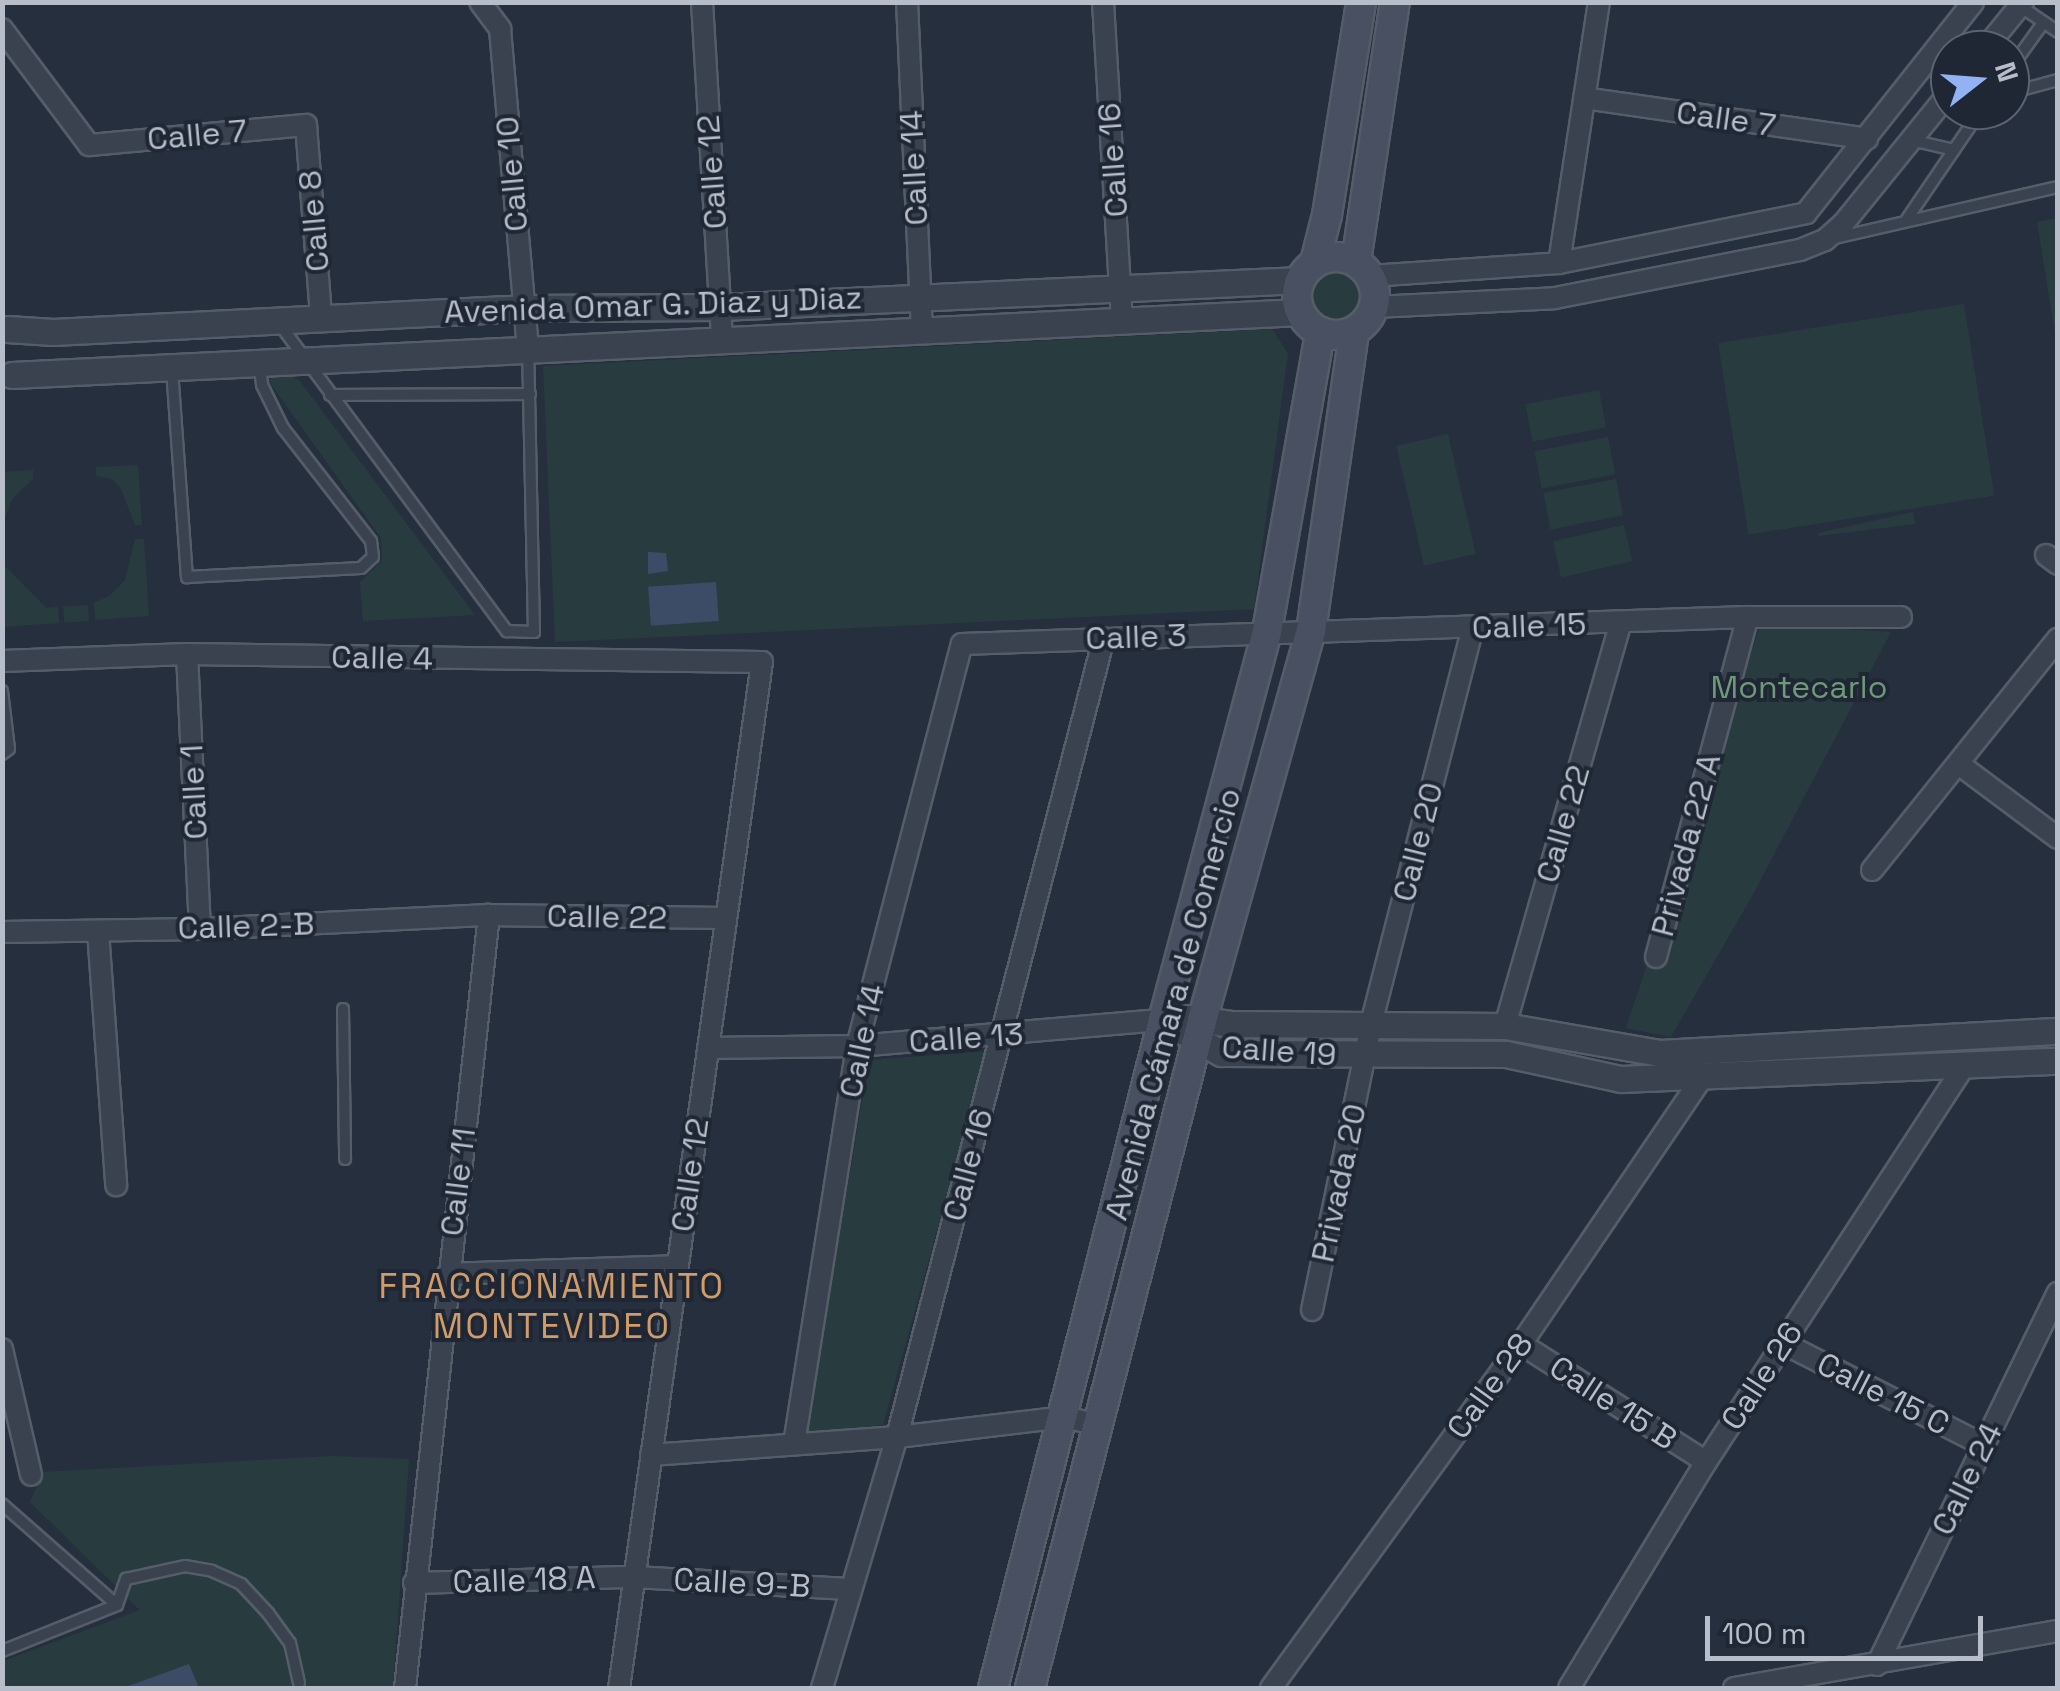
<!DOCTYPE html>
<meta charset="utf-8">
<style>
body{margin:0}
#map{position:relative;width:2060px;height:1691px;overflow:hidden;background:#262f3e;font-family:"Space Grotesk",sans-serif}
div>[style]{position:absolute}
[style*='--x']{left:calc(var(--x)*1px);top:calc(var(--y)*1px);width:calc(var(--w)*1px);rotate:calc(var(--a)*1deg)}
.green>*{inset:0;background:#283c40;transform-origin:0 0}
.round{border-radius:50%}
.water>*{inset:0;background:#3d4c66;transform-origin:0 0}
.roads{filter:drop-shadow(2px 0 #555d69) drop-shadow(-2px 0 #555d69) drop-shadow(0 2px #555d69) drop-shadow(0 -2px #555d69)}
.service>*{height:10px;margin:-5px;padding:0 5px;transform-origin:5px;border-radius:5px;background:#3a424f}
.minor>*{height:20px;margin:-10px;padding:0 10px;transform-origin:10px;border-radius:10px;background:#3a424f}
.tertiary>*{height:25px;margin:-12.5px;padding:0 12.5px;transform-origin:12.5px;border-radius:12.5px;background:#3a424f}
.secondary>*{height:28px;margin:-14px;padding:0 14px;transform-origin:14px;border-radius:14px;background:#495061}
.secondary>.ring{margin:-14px;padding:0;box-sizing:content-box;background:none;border:28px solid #495061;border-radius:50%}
span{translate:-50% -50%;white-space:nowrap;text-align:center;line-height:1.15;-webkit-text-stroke:8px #1f2734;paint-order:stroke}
.street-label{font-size:32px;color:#b7bdc9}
.park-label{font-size:32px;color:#6f997b}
.neighbourhood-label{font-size:35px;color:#d09c6b;letter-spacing:2.5px}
.frame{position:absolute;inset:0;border:5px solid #b7bdc9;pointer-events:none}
.north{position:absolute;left:1930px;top:30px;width:100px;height:100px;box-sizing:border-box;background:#1f2734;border:2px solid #5c6370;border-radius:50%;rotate:73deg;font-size:28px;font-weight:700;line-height:40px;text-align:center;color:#b7bdc9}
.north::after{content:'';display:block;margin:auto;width:35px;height:45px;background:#92b2f3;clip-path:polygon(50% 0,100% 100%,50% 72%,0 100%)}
.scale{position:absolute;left:1705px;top:1616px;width:278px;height:45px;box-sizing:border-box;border:5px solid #b7bdc9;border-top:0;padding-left:12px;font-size:30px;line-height:35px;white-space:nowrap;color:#b7bdc9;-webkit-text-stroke:8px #1f2734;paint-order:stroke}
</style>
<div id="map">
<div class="green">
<div style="clip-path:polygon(2057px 218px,2057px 346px,2037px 222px)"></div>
<div class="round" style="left:1312px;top:270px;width:52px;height:52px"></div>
<div style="left:1964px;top:304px;width:194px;height:249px;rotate:81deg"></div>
<div style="clip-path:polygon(1272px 329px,1288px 353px,1254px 609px,555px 642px,543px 366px)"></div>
<div style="clip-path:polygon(283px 373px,299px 380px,475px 615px,363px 621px,360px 582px,382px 561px,381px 538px,268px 380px)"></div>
<div style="left:1599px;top:390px;width:38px;height:75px;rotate:79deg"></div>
<div style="left:1448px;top:434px;width:123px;height:53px;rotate:77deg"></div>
<div style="left:1608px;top:437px;width:38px;height:75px;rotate:79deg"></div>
<div style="clip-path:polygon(138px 465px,142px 525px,135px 525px,121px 489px,112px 479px,96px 476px,96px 467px)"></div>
<div style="clip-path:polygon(33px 470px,33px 479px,12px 499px,3px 524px,3px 472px)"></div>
<div style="left:1616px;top:479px;width:37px;height:74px;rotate:79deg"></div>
<div style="clip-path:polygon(1913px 512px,1915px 524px,1819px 536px,1818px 533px)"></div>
<div style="left:1624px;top:525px;width:37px;height:73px;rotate:77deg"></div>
<div style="clip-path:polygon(135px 539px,144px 539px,149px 616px,95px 620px,94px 603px,111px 595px,125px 580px)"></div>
<div style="clip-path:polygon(3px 546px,5px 566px,46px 608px,58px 607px,59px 623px,3px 627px)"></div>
<div style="left:88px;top:605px;width:16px;height:25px;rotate:86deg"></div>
<div style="clip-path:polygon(1761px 624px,1891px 632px,1751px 898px,1671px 1037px,1626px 1028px)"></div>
<div style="clip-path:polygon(987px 1051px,883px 1425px,806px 1433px,869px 1060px)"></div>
<div style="clip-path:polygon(332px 1456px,409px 1459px,393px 1688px,3px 1688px,3px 1661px,140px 1610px,30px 1502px,43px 1472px)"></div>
</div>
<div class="water">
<div style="clip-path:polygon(648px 552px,666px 553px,668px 571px,648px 574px)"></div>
<div style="left:716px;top:582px;width:39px;height:68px;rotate:86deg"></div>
<div style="clip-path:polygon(189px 1664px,199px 1688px,123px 1688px)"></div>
</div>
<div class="roads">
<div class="service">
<div style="--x:2020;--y:6;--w:46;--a:34.4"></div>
<div style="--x:2010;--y:69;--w:57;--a:-54.3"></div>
<div style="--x:2010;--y:93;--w:50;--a:-15.2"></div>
<div style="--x:1911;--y:140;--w:44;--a:13.1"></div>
<div style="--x:1907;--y:219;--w:132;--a:-55.8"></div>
<div style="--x:1835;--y:238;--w:229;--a:-12.9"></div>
<div style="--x:278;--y:322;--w:385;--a:53.5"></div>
<div style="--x:507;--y:631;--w:27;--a:2"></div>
<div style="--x:534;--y:632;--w:280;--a:-91.2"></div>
<div style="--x:172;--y:369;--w:209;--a:85.9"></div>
<div style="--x:187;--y:577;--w:174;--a:-3"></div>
<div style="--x:361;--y:568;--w:16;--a:-43"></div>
<div style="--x:373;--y:557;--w:16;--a:-97"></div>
<div style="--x:371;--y:541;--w:143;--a:-127.9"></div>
<div style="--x:283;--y:428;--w:48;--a:-116"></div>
<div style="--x:262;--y:385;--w:19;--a:-96"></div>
<div style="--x:330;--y:395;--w:200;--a:-0.3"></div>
<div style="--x:2;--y:691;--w:58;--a:83.1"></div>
<div style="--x:9;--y:749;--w:9;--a:144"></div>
<div style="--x:343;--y:1009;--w:150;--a:89.2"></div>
<div style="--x:2;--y:1504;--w:153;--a:41.3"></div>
<div style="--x:117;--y:1605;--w:124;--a:158.2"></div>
<div style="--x:117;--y:1605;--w:28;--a:-71"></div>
<div style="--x:126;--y:1579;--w:60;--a:-12.4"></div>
<div style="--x:185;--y:1566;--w:27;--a:10"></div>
<div style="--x:212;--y:1571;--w:32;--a:24"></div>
<div style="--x:241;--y:1584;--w:40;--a:47"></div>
<div style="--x:268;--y:1613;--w:37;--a:54"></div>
<div style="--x:290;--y:1643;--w:41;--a:77.3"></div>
</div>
<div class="minor">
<div style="--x:480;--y:2;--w:34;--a:53"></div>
<div style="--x:500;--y:29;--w:324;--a:85"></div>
<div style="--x:702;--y:2;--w:340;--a:86.6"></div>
<div style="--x:907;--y:2;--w:331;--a:87.4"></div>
<div style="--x:1103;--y:2;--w:318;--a:86.6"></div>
<div style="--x:2;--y:29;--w:145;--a:53.1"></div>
<div style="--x:89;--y:145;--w:218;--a:-5.3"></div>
<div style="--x:306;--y:125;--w:193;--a:85.5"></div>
<div style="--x:1984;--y:50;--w:62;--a:-50.9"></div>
<div style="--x:1584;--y:98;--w:286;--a:8.2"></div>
<div style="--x:1559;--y:263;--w:264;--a:-81.3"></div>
<div style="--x:1370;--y:276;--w:189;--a:-3.9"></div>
<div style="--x:1559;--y:263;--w:252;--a:-11.4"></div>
<div style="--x:1806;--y:213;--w:269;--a:-51.6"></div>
<div style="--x:1374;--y:307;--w:181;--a:-2.8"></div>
<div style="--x:1555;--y:298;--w:250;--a:-11.1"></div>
<div style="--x:1800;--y:250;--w:27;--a:-22"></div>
<div style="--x:1825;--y:240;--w:24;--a:-42"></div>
<div style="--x:1843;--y:224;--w:170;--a:-51"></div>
<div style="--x:2046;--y:555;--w:15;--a:37"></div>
<div style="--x:187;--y:654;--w:275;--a:87.3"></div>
<div style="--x:2;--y:661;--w:185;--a:-2.2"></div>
<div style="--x:187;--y:654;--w:575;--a:0.8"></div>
<div style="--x:762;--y:662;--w:1036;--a:97.93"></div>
<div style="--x:1960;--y:765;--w:122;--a:36.7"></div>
<div style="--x:1872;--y:870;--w:297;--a:-51.2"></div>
<div style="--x:98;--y:931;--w:255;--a:85.9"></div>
<div style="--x:2;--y:932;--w:198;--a:-0.9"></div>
<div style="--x:200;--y:929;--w:289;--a:-2.8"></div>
<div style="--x:489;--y:915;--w:237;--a:0.7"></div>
<div style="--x:1656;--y:957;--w:352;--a:-74.9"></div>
<div style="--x:1505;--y:1026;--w:420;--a:-74"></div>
<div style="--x:708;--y:1048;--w:149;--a:-0.8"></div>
<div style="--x:857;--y:1046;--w:307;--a:-4.9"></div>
<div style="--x:448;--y:1274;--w:230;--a:-2"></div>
<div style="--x:1312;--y:1310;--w:292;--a:-78.3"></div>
<div style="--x:1371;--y:1024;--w:409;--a:-75.6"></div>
<div style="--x:1783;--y:1343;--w:225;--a:27"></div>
<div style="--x:1521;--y:1344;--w:219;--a:32.5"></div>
<div style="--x:2;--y:1349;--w:129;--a:77"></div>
<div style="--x:794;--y:1444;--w:403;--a:-81"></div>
<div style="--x:857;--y:1046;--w:415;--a:-75.4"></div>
<div style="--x:962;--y:644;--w:786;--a:-1.97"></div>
<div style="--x:1748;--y:617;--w:153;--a:0"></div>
<div style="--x:651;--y:1455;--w:247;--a:-4.2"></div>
<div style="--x:897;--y:1437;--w:168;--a:-6.8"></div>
<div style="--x:1064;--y:1417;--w:37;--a:13"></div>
<div style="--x:414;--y:1583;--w:220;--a:-1.6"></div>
<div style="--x:634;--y:1577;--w:215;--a:3.2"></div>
<div style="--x:1877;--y:1665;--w:414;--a:-64.1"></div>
<div style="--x:405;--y:1688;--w:778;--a:-83.8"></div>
<div style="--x:822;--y:1688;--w:262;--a:-73.4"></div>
<div style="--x:897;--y:1437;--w:825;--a:-75.48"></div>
<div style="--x:1271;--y:1688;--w:425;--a:-54"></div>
<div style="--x:1521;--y:1344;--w:322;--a:-55.8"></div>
<div style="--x:1569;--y:1688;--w:264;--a:-58.8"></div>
<div style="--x:1706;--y:1462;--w:470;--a:-56.9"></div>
<div style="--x:1734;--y:1688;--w:329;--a:-10"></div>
</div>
<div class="tertiary">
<div style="--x:7;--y:329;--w:46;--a:3.7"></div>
<div style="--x:53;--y:332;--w:471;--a:-2.9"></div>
<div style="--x:523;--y:308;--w:198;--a:-0.3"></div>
<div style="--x:721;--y:307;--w:580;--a:-2.67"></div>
<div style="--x:12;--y:375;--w:1290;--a:-2.8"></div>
<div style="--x:1186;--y:1018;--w:45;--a:7.6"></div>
<div style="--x:1231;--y:1024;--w:274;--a:0.4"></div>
<div style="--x:1505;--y:1026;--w:157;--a:9.9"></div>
<div style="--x:1660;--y:1053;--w:399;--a:-3.2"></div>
<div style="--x:1163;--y:1020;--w:67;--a:29.6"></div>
<div style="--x:1221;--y:1053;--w:285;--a:0.2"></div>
<div style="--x:1506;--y:1054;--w:118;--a:12.3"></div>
<div style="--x:1621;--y:1079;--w:437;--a:-2.4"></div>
</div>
<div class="secondary">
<div class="ring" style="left:1297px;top:257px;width:50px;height:50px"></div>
<div style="--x:1315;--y:262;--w:49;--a:-75.7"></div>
<div style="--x:1327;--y:215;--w:216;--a:-80.9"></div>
<div style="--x:1356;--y:262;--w:263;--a:-81.5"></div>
<div style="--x:993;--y:1688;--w:689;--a:-75.72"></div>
<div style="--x:1163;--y:1020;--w:403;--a:-75"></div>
<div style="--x:1267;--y:631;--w:304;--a:-79.9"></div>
<div style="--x:1030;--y:1688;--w:693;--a:-75.54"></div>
<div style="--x:1203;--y:1017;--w:401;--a:-74.4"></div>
<div style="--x:1311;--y:631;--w:303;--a:-81.8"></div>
</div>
</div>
<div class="street-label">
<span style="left:1726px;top:119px;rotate:8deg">Calle 7</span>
<span style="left:197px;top:135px;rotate:-5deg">Calle 7</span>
<span style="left:1113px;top:160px;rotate:-94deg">Calle 16</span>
<span style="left:914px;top:168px;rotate:-93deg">Calle 14</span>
<span style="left:712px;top:172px;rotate:-94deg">Calle 12</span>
<span style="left:512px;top:174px;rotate:-95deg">Calle 10</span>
<span style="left:314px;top:221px;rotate:-95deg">Calle 8</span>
<span style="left:653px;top:305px;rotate:-2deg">Avenida Omar G. Diaz y Diaz</span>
<span style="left:1529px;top:626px;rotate:-2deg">Calle 15</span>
<span style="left:1136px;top:637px;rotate:-2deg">Calle 3</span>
<span style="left:382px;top:658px;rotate:1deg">Calle 4</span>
<span style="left:194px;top:792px;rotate:-93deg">Calle 1</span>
<span style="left:1563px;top:824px;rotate:-74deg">Calle 22</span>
<span style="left:1418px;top:842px;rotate:-76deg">Calle 20</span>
<span style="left:1686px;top:845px;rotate:-75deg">Privada 22 A</span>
<span style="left:607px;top:917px;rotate:1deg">Calle 22</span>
<span style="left:246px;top:926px;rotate:-2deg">Calle 2-B</span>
<span style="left:1173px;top:1004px;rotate:-75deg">Avenida Cámara de Comercio</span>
<span style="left:966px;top:1038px;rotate:-4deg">Calle 13</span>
<span style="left:862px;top:1041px;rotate:-78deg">Calle 14</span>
<span style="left:1279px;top:1051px;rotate:4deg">Calle 19</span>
<span style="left:968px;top:1165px;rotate:-75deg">Calle 16</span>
<span style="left:690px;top:1175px;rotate:-82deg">Calle 12</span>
<span style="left:458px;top:1182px;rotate:-83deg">Calle 11</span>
<span style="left:1339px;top:1183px;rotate:-78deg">Privada 20</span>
<span style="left:1762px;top:1376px;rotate:-57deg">Calle 26</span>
<span style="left:1490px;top:1386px;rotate:-54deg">Calle 28</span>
<span style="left:1883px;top:1394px;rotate:27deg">Calle 15 C</span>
<span style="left:1613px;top:1403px;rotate:33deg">Calle 15 B</span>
<span style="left:1967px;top:1479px;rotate:-64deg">Calle 24</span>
<span style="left:524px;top:1580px;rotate:-2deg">Calle 18 A</span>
<span style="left:742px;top:1583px;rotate:3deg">Calle 9-B</span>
</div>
<div class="park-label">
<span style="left:1799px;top:687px">Montecarlo</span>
</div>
<div class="neighbourhood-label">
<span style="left:552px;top:1306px">FRACCIONAMIENTO<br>MONTEVIDEO</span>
</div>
<div class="frame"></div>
<div class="north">N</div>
<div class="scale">100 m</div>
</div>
